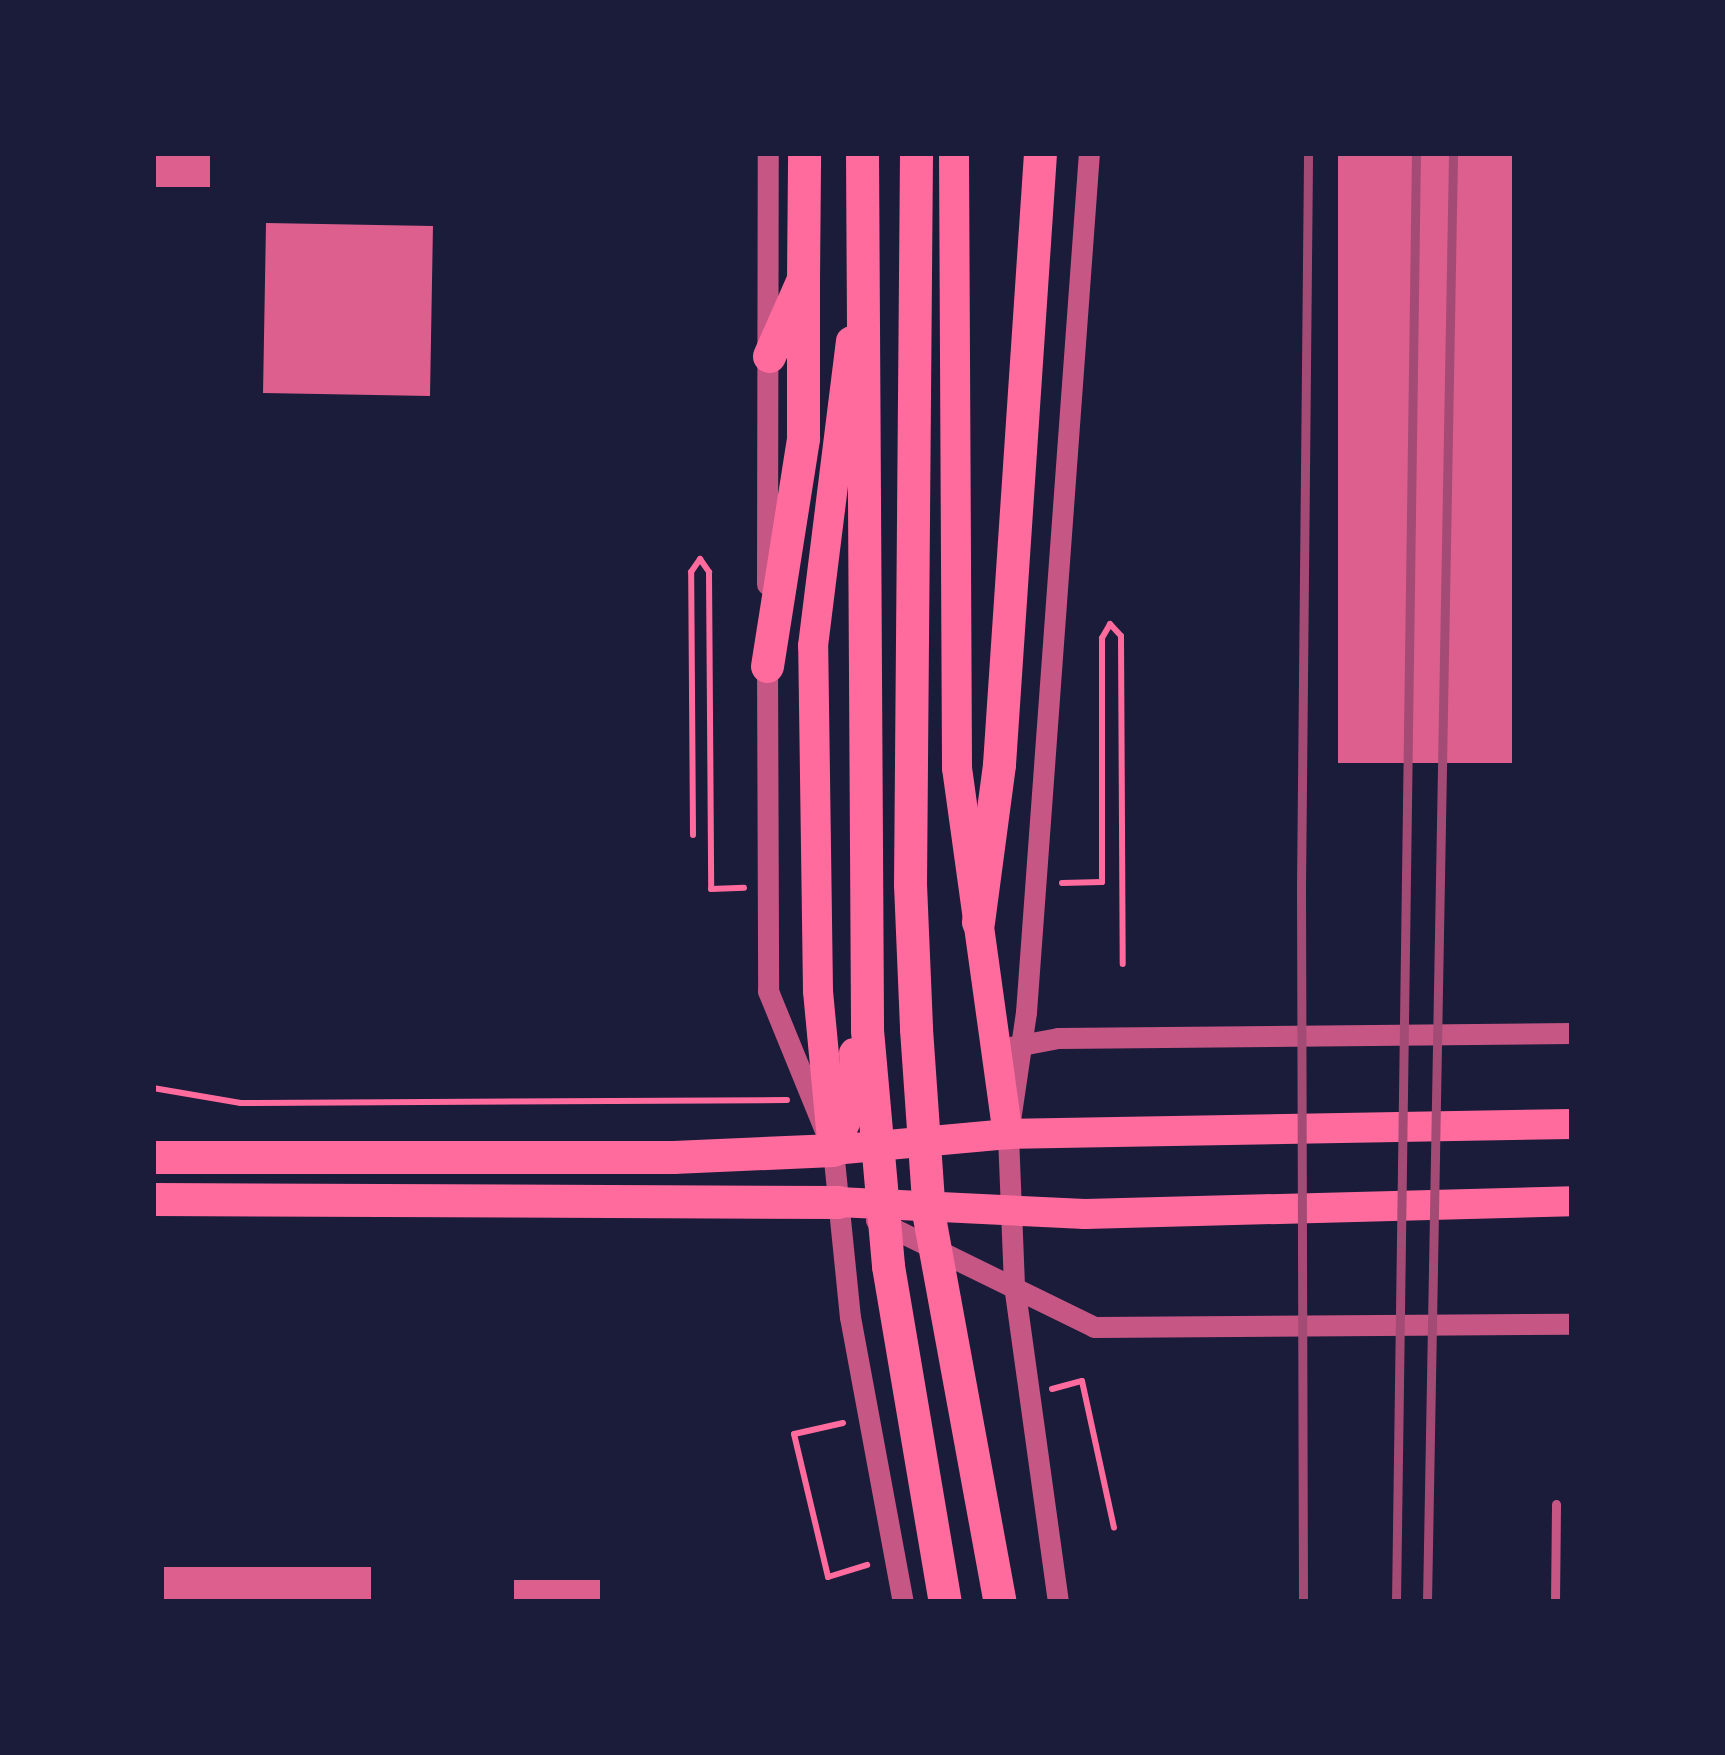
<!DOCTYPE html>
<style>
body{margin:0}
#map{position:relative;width:1725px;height:1755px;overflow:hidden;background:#1b1b3a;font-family:"Work Sans",sans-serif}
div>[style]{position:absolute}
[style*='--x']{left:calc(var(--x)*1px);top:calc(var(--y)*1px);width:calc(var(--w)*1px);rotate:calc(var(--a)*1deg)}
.building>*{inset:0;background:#dd5f8e;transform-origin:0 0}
.path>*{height:6px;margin:-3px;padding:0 3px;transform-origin:3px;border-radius:3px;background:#ff6b9d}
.service>*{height:9px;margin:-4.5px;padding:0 4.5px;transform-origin:4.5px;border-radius:4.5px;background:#c65784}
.tertiary>*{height:21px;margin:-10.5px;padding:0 10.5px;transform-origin:10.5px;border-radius:10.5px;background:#c65784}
.primary>*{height:30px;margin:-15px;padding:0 15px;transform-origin:15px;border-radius:15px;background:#ff6b9d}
.trunk>*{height:33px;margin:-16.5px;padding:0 16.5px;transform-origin:16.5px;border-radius:16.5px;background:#ff6b9d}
.rail>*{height:9px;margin:-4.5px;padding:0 4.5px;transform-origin:4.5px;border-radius:4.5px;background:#a44b75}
span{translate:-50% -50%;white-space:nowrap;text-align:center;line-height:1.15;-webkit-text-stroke:10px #1b1b3a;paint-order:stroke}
.frame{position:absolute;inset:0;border:156px solid #1b1b3a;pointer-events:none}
</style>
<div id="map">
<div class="building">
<div style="left:153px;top:153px;width:57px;height:34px"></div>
<div style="left:1338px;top:153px;width:174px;height:610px"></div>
<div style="left:266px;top:223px;width:167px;height:170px;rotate:1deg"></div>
<div style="left:371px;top:1567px;width:35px;height:207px;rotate:90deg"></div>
<div style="left:514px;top:1580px;width:86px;height:22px"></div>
</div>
<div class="path">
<div style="--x:693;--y:835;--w:263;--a:-90.4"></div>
<div style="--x:691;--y:572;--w:16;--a:-55"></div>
<div style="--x:700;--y:559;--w:16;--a:55"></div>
<div style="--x:709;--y:572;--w:317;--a:89.6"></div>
<div style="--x:711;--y:889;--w:33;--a:-2"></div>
<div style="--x:1062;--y:883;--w:40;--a:-1.4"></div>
<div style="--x:1102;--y:882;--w:244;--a:-90"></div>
<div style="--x:1102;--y:638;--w:16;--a:-60"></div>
<div style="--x:1110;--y:624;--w:16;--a:47"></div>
<div style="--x:1121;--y:636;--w:328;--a:89.7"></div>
<div style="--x:153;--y:1088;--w:89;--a:9.7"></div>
<div style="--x:241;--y:1103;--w:546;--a:-0.31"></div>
<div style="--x:1052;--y:1389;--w:31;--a:-15"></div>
<div style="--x:1082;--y:1381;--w:150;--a:77.7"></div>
<div style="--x:843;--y:1423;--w:50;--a:167.3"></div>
<div style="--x:794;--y:1434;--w:147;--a:76.6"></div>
<div style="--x:828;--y:1577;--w:41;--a:-17.1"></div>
</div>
<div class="service">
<div style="--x:1555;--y:1602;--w:98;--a:-89.4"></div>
</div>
<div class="tertiary">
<div style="--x:767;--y:584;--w:431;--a:-89.9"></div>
<div style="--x:767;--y:658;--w:333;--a:89.8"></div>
<div style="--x:768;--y:991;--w:172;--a:67.8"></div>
<div style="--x:833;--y:1150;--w:168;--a:84.2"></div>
<div style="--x:850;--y:1317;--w:290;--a:79.5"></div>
<div style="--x:1010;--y:1047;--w:49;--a:-10.6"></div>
<div style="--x:1058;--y:1038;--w:514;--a:-0.56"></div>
<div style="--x:876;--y:1220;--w:243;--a:26.1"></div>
<div style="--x:1094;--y:1327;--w:478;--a:-0.4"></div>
<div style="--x:1058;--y:1602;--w:320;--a:-97.9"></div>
<div style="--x:1014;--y:1285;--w:151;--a:-92.3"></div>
<div style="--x:1008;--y:1134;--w:123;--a:-81.6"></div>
<div style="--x:1026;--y:1012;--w:861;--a:-85.81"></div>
</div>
<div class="primary">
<div style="--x:954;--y:153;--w:615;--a:89.72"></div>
<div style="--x:957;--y:768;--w:370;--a:82.1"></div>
<div style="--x:833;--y:1150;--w:57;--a:-66.1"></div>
<div style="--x:856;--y:1098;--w:45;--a:-92.5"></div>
<div style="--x:833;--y:1150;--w:160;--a:-95.4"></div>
<div style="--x:818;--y:991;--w:345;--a:-90.8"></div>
<div style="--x:813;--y:646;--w:307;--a:-82.9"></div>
<div style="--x:833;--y:1150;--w:176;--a:-5.2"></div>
<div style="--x:1008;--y:1134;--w:564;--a:-1.02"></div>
<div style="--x:838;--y:1202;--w:247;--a:2.8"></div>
<div style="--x:1085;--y:1214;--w:487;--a:-1.5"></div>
</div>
<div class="trunk">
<div style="--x:862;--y:153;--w:877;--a:89.67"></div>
<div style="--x:867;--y:1030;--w:237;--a:84.9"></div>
<div style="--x:888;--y:1266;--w:341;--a:80.4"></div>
<div style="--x:916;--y:153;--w:731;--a:90.47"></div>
<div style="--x:910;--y:884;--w:145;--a:87.6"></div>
<div style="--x:916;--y:1029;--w:188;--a:86"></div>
<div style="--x:929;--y:1217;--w:391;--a:79.6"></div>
<div style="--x:769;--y:356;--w:84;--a:-66.2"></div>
<div style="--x:803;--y:279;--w:126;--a:-89.5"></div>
<div style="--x:767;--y:666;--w:231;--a:-81"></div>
<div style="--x:803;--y:438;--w:159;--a:-90"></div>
<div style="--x:978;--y:922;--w:159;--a:-82.4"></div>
<div style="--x:999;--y:764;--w:612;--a:-86.16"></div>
<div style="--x:153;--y:1157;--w:520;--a:0"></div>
<div style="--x:673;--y:1157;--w:160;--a:-2.5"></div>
<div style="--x:153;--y:1199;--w:685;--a:0.25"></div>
</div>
<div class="rail">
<div style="--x:1303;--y:1602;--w:714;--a:-90.16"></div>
<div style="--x:1301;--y:888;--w:735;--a:-89.45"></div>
<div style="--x:1396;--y:1602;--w:1449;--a:-89.21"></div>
<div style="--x:1427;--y:1602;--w:1449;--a:-88.97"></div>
</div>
<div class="frame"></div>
</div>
